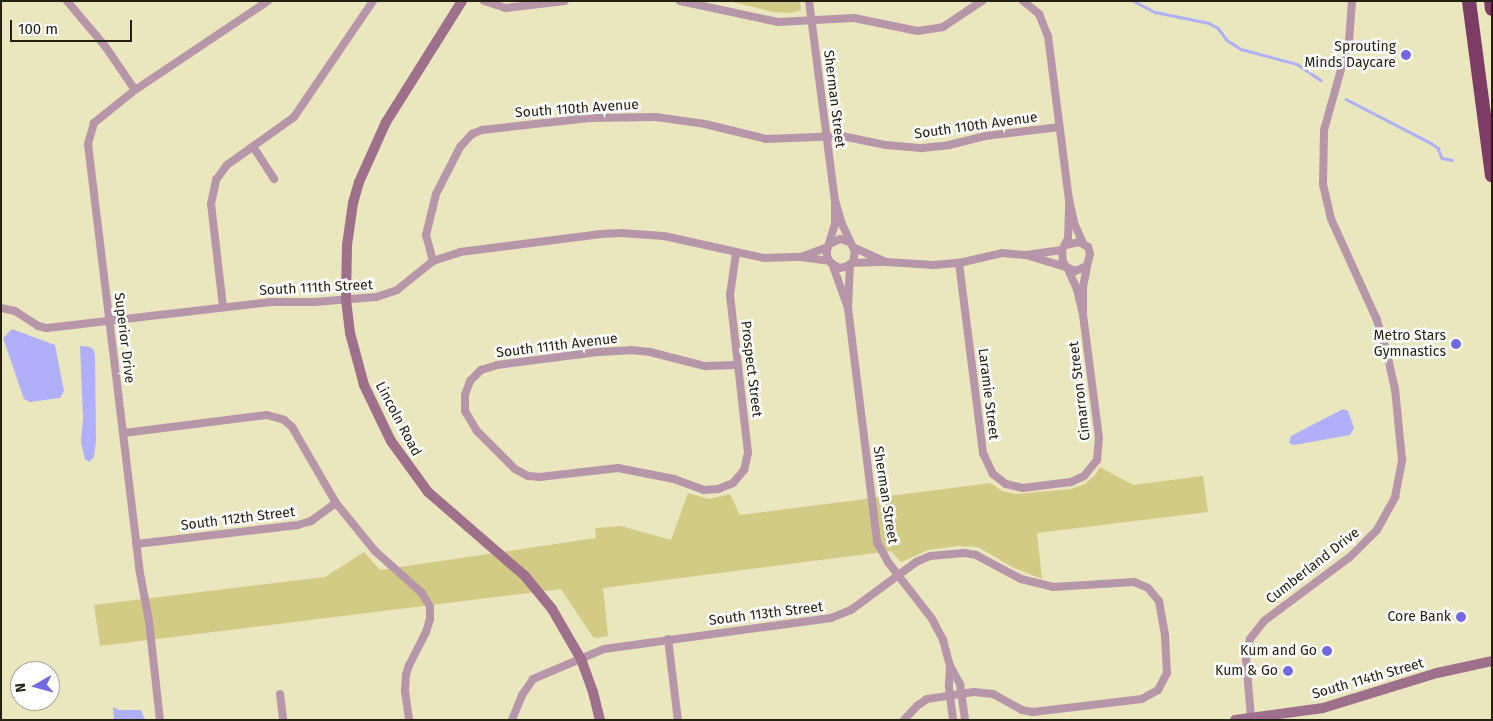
<!DOCTYPE html>
<style>
body{margin:0}
#map{position:relative;width:1493px;height:721px;overflow:hidden;background:#eae6bd;font-family:"Fira Sans",sans-serif}
div>[style]{position:absolute}
[style*='--x']{left:calc(var(--x)*1px);top:calc(var(--y)*1px);width:calc(var(--w)*1px);rotate:calc(var(--a)*1deg)}
.green>*{inset:0;background:#d2cb86}
.water>*{inset:0;background:#afb0f9}
.stream>*{height:2.5px;margin:-1.25px;padding:0 1.25px;transform-origin:1.25px;border-radius:1.25px;background:#afb0f9}
.street>*{height:8px;margin:-4px;padding:0 4px;transform-origin:4px;border-radius:4px;background:#b796a9}
.secondary>*{height:10px;margin:-5px;padding:0 5px;transform-origin:5px;border-radius:5px;background:#9f708c}
.highway>*{height:14px;margin:-7px;padding:0 7px;transform-origin:7px;border-radius:7px;background:#7c3c65}
.dots>*{width:14px;height:14px;translate:-50% -50%;box-sizing:border-box;border:2px solid #fff;border-radius:50%}
span{translate:-50% -50%;white-space:nowrap;text-align:center;line-height:1.15;-webkit-text-stroke:5px #fff;paint-order:stroke}
.poi-label{font-size:14px;color:#232212}
.right{translate:-100% -50%;text-align:right}
.street-label{font-size:14px;color:#232212}
.frame{position:absolute;inset:0;border:2px solid #232212;pointer-events:none}
.north{position:absolute;left:10px;top:661px;width:50px;height:50px;box-sizing:border-box;background:#fff;border:1px solid #a7a7a0;border-radius:50%;rotate:263deg;font-size:14px;font-weight:700;line-height:20px;text-align:center;color:#232212}
.north::after{content:'';display:block;margin:auto;width:18px;height:22px;background:#7268e2;clip-path:polygon(50% 0,100% 100%,50% 72%,0 100%)}
.scale{position:absolute;left:10px;top:20px;width:122px;height:22px;box-sizing:border-box;border:2px solid #232212;border-top:0;padding-left:6px;font-size:15px;line-height:18px;white-space:nowrap;color:#232212;-webkit-text-stroke:4px #fff;paint-order:stroke}
</style>
<div id="map">
<div class="green">
<div style="clip-path:polygon(729px 1px,800px 1px,801px 10px,791px 13px,773px 12px)"></div>
<div style="clip-path:polygon(1100px 467px,1133px 485px,1203px 476px,1208px 512px,1037px 533px,1042px 579px,1012px 567px,978px 547px,958px 546px,928px 550px,901px 562px,891px 551px,603px 588px,608px 636px,597px 638px,593px 637px,561px 589px,100px 646px,94px 605px,325px 577px,364px 552px,380px 570px,596px 538px,595px 528px,621px 526px,671px 540px,688px 493px,709px 499px,730px 494px,740px 515px,991px 483px,1002px 491px,1015px 494px,1071px 489px,1085px 484px,1095px 475px)"></div>
</div>
<div class="water">
<div style="clip-path:polygon(12px 329px,55px 345px,64px 391px,60px 398px,30px 402px,24px 399px,3px 338px)"></div>
<div style="clip-path:polygon(80px 346px,90px 347px,94px 350px,95px 357px,96px 441px,94px 457px,89px 462px,85px 459px,81px 442px,83px 418px)"></div>
<div style="clip-path:polygon(1343px 409px,1348px 411px,1354px 428px,1350px 435px,1294px 445px,1289px 443px,1291px 436px)"></div>
<div style="clip-path:polygon(113px 707px,119px 710px,141px 710px,145px 720px,114px 720px)"></div>
</div>
<div class="stream">
<div style="--x:1134;--y:1;--w:24;--a:28"></div>
<div style="--x:1155;--y:12;--w:55;--a:11.5"></div>
<div style="--x:1209;--y:23;--w:10;--a:29"></div>
<div style="--x:1218;--y:28;--w:15;--a:53"></div>
<div style="--x:1227;--y:40;--w:17;--a:33"></div>
<div style="--x:1241;--y:49;--w:58;--a:15"></div>
<div style="--x:1297;--y:64;--w:29;--a:34"></div>
<div style="--x:1346;--y:99;--w:96;--a:27.4"></div>
<div style="--x:1431;--y:143;--w:9;--a:36"></div>
<div style="--x:1438;--y:148;--w:11;--a:68"></div>
<div style="--x:1442;--y:158;--w:10;--a:11"></div>
</div>
<div class="street">
<div style="--x:67;--y:1;--w:59;--a:49.8"></div>
<div style="--x:105;--y:46;--w:53;--a:55.7"></div>
<div style="--x:135;--y:90;--w:53;--a:141.2"></div>
<div style="--x:94;--y:123;--w:22;--a:106"></div>
<div style="--x:88;--y:144;--w:427;--a:83.1"></div>
<div style="--x:139;--y:568;--w:54;--a:79.3"></div>
<div style="--x:149;--y:621;--w:100;--a:83.7"></div>
<div style="--x:484;--y:1;--w:22;--a:18"></div>
<div style="--x:505;--y:8;--w:60;--a:-6.7"></div>
<div style="--x:680;--y:1;--w:100;--a:12.1"></div>
<div style="--x:778;--y:22;--w:76;--a:-3"></div>
<div style="--x:854;--y:18;--w:65;--a:11.5"></div>
<div style="--x:918;--y:31;--w:25;--a:-9"></div>
<div style="--x:943;--y:27;--w:47;--a:-33.7"></div>
<div style="--x:809;--y:1;--w:201;--a:82.6"></div>
<div style="--x:1023;--y:1;--w:21;--a:39"></div>
<div style="--x:1039;--y:14;--w:24;--a:68"></div>
<div style="--x:1048;--y:36;--w:165;--a:82.7"></div>
<div style="--x:135;--y:90;--w:160;--a:-33.8"></div>
<div style="--x:254;--y:148;--w:37;--a:57"></div>
<div style="--x:830;--y:244;--w:11;--a:-27"></div>
<div style="--x:840;--y:239;--w:10;--a:17"></div>
<div style="--x:850;--y:242;--w:10;--a:61"></div>
<div style="--x:855;--y:251;--w:11;--a:100"></div>
<div style="--x:853;--y:262;--w:6;--a:141"></div>
<div style="--x:848;--y:266;--w:9;--a:167"></div>
<div style="--x:839;--y:268;--w:9;--a:-148"></div>
<div style="--x:831;--y:263;--w:7;--a:-124"></div>
<div style="--x:827;--y:257;--w:7;--a:-90"></div>
<div style="--x:827;--y:250;--w:27;--a:-73"></div>
<div style="--x:835;--y:224;--w:24;--a:-90"></div>
<div style="--x:835;--y:200;--w:25;--a:74"></div>
<div style="--x:842;--y:224;--w:23;--a:65"></div>
<div style="--x:1066;--y:245;--w:13;--a:-13"></div>
<div style="--x:1079;--y:242;--w:10;--a:29"></div>
<div style="--x:1088;--y:247;--w:7;--a:74"></div>
<div style="--x:1090;--y:254;--w:12;--a:104"></div>
<div style="--x:1087;--y:266;--w:13;--a:157"></div>
<div style="--x:1075;--y:271;--w:10;--a:-156"></div>
<div style="--x:1066;--y:267;--w:6;--a:-121"></div>
<div style="--x:1063;--y:262;--w:12;--a:-95"></div>
<div style="--x:1062;--y:250;--w:13;--a:-63"></div>
<div style="--x:1068;--y:238;--w:38;--a:-88"></div>
<div style="--x:1069;--y:200;--w:26;--a:77"></div>
<div style="--x:1075;--y:225;--w:20;--a:66"></div>
<div style="--x:828;--y:247;--w:29;--a:160"></div>
<div style="--x:801;--y:257;--w:28;--a:8"></div>
<div style="--x:1062;--y:250;--w:36;--a:172"></div>
<div style="--x:1026;--y:255;--w:42;--a:16.7"></div>
<div style="--x:736;--y:253;--w:42;--a:98.1"></div>
<div style="--x:730;--y:295;--w:159;--a:83.5"></div>
<div style="--x:748;--y:453;--w:17;--a:103"></div>
<div style="--x:744;--y:470;--w:17;--a:130"></div>
<div style="--x:733;--y:483;--w:16;--a:158"></div>
<div style="--x:718;--y:489;--w:14;--a:176"></div>
<div style="--x:704;--y:490;--w:32;--a:-160"></div>
<div style="--x:674;--y:479;--w:57;--a:-168.9"></div>
<div style="--x:618;--y:468;--w:79;--a:173.4"></div>
<div style="--x:540;--y:477;--w:12;--a:-175"></div>
<div style="--x:528;--y:476;--w:15;--a:-152"></div>
<div style="--x:515;--y:469;--w:54;--a:-135"></div>
<div style="--x:477;--y:431;--w:23;--a:-121"></div>
<div style="--x:465;--y:411;--w:16;--a:-90"></div>
<div style="--x:465;--y:395;--w:15;--a:-70"></div>
<div style="--x:470;--y:381;--w:16;--a:-45"></div>
<div style="--x:481;--y:370;--w:17;--a:-17"></div>
<div style="--x:497;--y:365;--w:102;--a:-7.3"></div>
<div style="--x:598;--y:352;--w:33;--a:-3"></div>
<div style="--x:631;--y:350;--w:19;--a:6"></div>
<div style="--x:650;--y:352;--w:57;--a:14.3"></div>
<div style="--x:705;--y:366;--w:32;--a:-2"></div>
<div style="--x:433;--y:261;--w:27;--a:-105"></div>
<div style="--x:426;--y:235;--w:42;--a:-76.3"></div>
<div style="--x:436;--y:194;--w:53;--a:-62.9"></div>
<div style="--x:460;--y:147;--w:18;--a:-47"></div>
<div style="--x:472;--y:134;--w:11;--a:-22"></div>
<div style="--x:482;--y:130;--w:108;--a:-6.4"></div>
<div style="--x:589;--y:118;--w:67;--a:-0.9"></div>
<div style="--x:656;--y:117;--w:49;--a:8.1"></div>
<div style="--x:705;--y:124;--w:63;--a:13.8"></div>
<div style="--x:766;--y:139;--w:76;--a:-2.3"></div>
<div style="--x:842;--y:136;--w:45;--a:11.6"></div>
<div style="--x:886;--y:145;--w:36;--a:5"></div>
<div style="--x:922;--y:148;--w:27;--a:-6"></div>
<div style="--x:949;--y:145;--w:37;--a:-14"></div>
<div style="--x:985;--y:136;--w:75;--a:-6.9"></div>
<div style="--x:886;--y:262;--w:48;--a:3.6"></div>
<div style="--x:934;--y:265;--w:25;--a:-5"></div>
<div style="--x:959;--y:263;--w:44;--a:-13.1"></div>
<div style="--x:1002;--y:253;--w:24;--a:5"></div>
<div style="--x:852;--y:263;--w:34;--a:-2"></div>
<div style="--x:886;--y:262;--w:35;--a:-156"></div>
<div style="--x:959;--y:263;--w:192;--a:82.8"></div>
<div style="--x:983;--y:453;--w:23;--a:65"></div>
<div style="--x:993;--y:474;--w:16;--a:38"></div>
<div style="--x:1006;--y:484;--w:17;--a:13"></div>
<div style="--x:1023;--y:488;--w:48;--a:-7.1"></div>
<div style="--x:1071;--y:482;--w:14;--a:-25"></div>
<div style="--x:1084;--y:476;--w:21;--a:-51"></div>
<div style="--x:1097;--y:460;--w:22;--a:-85"></div>
<div style="--x:1099;--y:438;--w:124;--a:-97.4"></div>
<div style="--x:833;--y:266;--w:45;--a:70.3"></div>
<div style="--x:848;--y:308;--w:44;--a:-87.4"></div>
<div style="--x:1068;--y:269;--w:22;--a:66"></div>
<div style="--x:1077;--y:289;--w:27;--a:77"></div>
<div style="--x:1083;--y:315;--w:28;--a:-90"></div>
<div style="--x:1083;--y:287;--w:21;--a:-79"></div>
<div style="--x:223;--y:307;--w:104;--a:-96.6"></div>
<div style="--x:211;--y:204;--w:25;--a:-78"></div>
<div style="--x:216;--y:180;--w:19;--a:-54"></div>
<div style="--x:227;--y:165;--w:82;--a:-35.6"></div>
<div style="--x:294;--y:117;--w:140;--a:-55.7"></div>
<div style="--x:1;--y:308;--w:14;--a:12"></div>
<div style="--x:15;--y:311;--w:27;--a:33"></div>
<div style="--x:38;--y:326;--w:9;--a:13"></div>
<div style="--x:47;--y:328;--w:226;--a:-6.6"></div>
<div style="--x:271;--y:302;--w:43;--a:0"></div>
<div style="--x:314;--y:302;--w:62;--a:-4.6"></div>
<div style="--x:376;--y:297;--w:22;--a:-18"></div>
<div style="--x:397;--y:290;--w:46;--a:-38.9"></div>
<div style="--x:433;--y:261;--w:28;--a:-18"></div>
<div style="--x:460;--y:252;--w:142;--a:-7.3"></div>
<div style="--x:601;--y:234;--w:20;--a:-3"></div>
<div style="--x:621;--y:233;--w:43;--a:4"></div>
<div style="--x:664;--y:236;--w:102;--a:12.4"></div>
<div style="--x:764;--y:258;--w:37;--a:-2"></div>
<div style="--x:848;--y:308;--w:236;--a:82.9"></div>
<div style="--x:877;--y:542;--w:23;--a:61"></div>
<div style="--x:888;--y:562;--w:72;--a:52.3"></div>
<div style="--x:932;--y:619;--w:24;--a:62"></div>
<div style="--x:943;--y:640;--w:27;--a:75"></div>
<div style="--x:124;--y:433;--w:144;--a:-7.2"></div>
<div style="--x:267;--y:415;--w:18;--a:16"></div>
<div style="--x:284;--y:420;--w:11;--a:41"></div>
<div style="--x:292;--y:427;--w:88;--a:59.9"></div>
<div style="--x:336;--y:503;--w:62;--a:50.9"></div>
<div style="--x:375;--y:551;--w:63;--a:41.8"></div>
<div style="--x:422;--y:593;--w:16;--a:60"></div>
<div style="--x:430;--y:607;--w:12;--a:90"></div>
<div style="--x:430;--y:619;--w:14;--a:107"></div>
<div style="--x:426;--y:632;--w:37;--a:117"></div>
<div style="--x:409;--y:665;--w:10;--a:107"></div>
<div style="--x:406;--y:675;--w:16;--a:94"></div>
<div style="--x:405;--y:691;--w:29;--a:82"></div>
<div style="--x:136;--y:544;--w:163;--a:-6.7"></div>
<div style="--x:298;--y:525;--w:14;--a:-17"></div>
<div style="--x:311;--y:521;--w:31;--a:-36"></div>
<div style="--x:668;--y:639;--w:82;--a:83"></div>
<div style="--x:280;--y:694;--w:26;--a:83"></div>
<div style="--x:1251;--y:718;--w:59;--a:-94.8"></div>
<div style="--x:1246;--y:659;--w:20;--a:-79"></div>
<div style="--x:1250;--y:639;--w:23;--a:-52"></div>
<div style="--x:1264;--y:621;--w:107;--a:-36.7"></div>
<div style="--x:1350;--y:557;--w:38;--a:-45"></div>
<div style="--x:1377;--y:530;--w:38;--a:-61"></div>
<div style="--x:1395;--y:497;--w:38;--a:-79"></div>
<div style="--x:1402;--y:460;--w:71;--a:-95.6"></div>
<div style="--x:1395;--y:389;--w:37;--a:-103"></div>
<div style="--x:1387;--y:353;--w:37;--a:-107"></div>
<div style="--x:1376;--y:318;--w:109;--a:-114.4"></div>
<div style="--x:1331;--y:219;--w:36;--a:-103"></div>
<div style="--x:1323;--y:184;--w:54;--a:-88.9"></div>
<div style="--x:1324;--y:130;--w:92;--a:-74.3"></div>
<div style="--x:1349;--y:41;--w:40;--a:-85.7"></div>
<div style="--x:512;--y:720;--w:27;--a:-68"></div>
<div style="--x:522;--y:695;--w:19;--a:-55"></div>
<div style="--x:533;--y:679;--w:77;--a:-22.9"></div>
<div style="--x:604;--y:649;--w:229;--a:-7.8"></div>
<div style="--x:831;--y:618;--w:22;--a:-22"></div>
<div style="--x:851;--y:610;--w:81;--a:-36.4"></div>
<div style="--x:916;--y:562;--w:15;--a:-23"></div>
<div style="--x:930;--y:556;--w:34;--a:-5"></div>
<div style="--x:964;--y:553;--w:12;--a:9"></div>
<div style="--x:976;--y:555;--w:51;--a:28.1"></div>
<div style="--x:1021;--y:579;--w:33;--a:14"></div>
<div style="--x:1053;--y:587;--w:81;--a:-3.5"></div>
<div style="--x:1134;--y:582;--w:15;--a:23"></div>
<div style="--x:1148;--y:588;--w:17;--a:50"></div>
<div style="--x:1159;--y:601;--w:36;--a:80"></div>
<div style="--x:1165;--y:636;--w:37;--a:87"></div>
<div style="--x:1167;--y:673;--w:19;--a:118"></div>
<div style="--x:1158;--y:690;--w:18;--a:151"></div>
<div style="--x:1142;--y:699;--w:110;--a:173.2"></div>
<div style="--x:1033;--y:712;--w:11;--a:-170"></div>
<div style="--x:1022;--y:710;--w:33;--a:-151"></div>
<div style="--x:993;--y:694;--w:19;--a:-174"></div>
<div style="--x:974;--y:692;--w:48;--a:171.5"></div>
<div style="--x:927;--y:699;--w:12;--a:145"></div>
<div style="--x:917;--y:706;--w:19;--a:133"></div>
<div style="--x:953;--y:720;--w:35;--a:-97"></div>
<div style="--x:949;--y:685;--w:19;--a:-87"></div>
<div style="--x:950;--y:666;--w:21;--a:61"></div>
<div style="--x:960;--y:684;--w:36;--a:82"></div>
</div>
<div class="secondary">
<div style="--x:462;--y:1;--w:143;--a:122.1"></div>
<div style="--x:386;--y:122;--w:66;--a:114.2"></div>
<div style="--x:359;--y:182;--w:22;--a:106"></div>
<div style="--x:353;--y:203;--w:42;--a:98.1"></div>
<div style="--x:347;--y:245;--w:55;--a:91"></div>
<div style="--x:346;--y:300;--w:33;--a:83"></div>
<div style="--x:350;--y:333;--w:54;--a:74.9"></div>
<div style="--x:364;--y:385;--w:62;--a:64.3"></div>
<div style="--x:391;--y:441;--w:63;--a:54"></div>
<div style="--x:428;--y:492;--w:128;--a:40.9"></div>
<div style="--x:525;--y:576;--w:43;--a:50.7"></div>
<div style="--x:552;--y:609;--w:58;--a:59.9"></div>
<div style="--x:581;--y:659;--w:35;--a:70"></div>
<div style="--x:593;--y:692;--w:29;--a:76"></div>
<div style="--x:1235;--y:720;--w:89;--a:-7.8"></div>
<div style="--x:1323;--y:708;--w:119;--a:-17.1"></div>
<div style="--x:1437;--y:673;--w:56;--a:-12.3"></div>
</div>
<div class="highway">
<div style="--x:1469;--y:1;--w:176;--a:82.5"></div>
<div style="--x:1491;--y:1;--w:8;--a:83"></div>
</div>
<div class="dots">
<div style="left:1406px;top:55px;background:#7268e2"></div>
<div style="left:1456px;top:344px;background:#7268e2"></div>
<div style="left:1461px;top:617px;background:#7268e2"></div>
<div style="left:1327px;top:651px;background:#7268e2"></div>
<div style="left:1288px;top:671px;background:#7268e2"></div>
</div>
<div class="poi-label">
<span class="right" style="left:1396px;top:55px">Sprouting<br>Minds Daycare</span>
<span class="right" style="left:1446px;top:344px">Metro Stars<br>Gymnastics</span>
<span class="right" style="left:1451px;top:617px">Core Bank</span>
<span class="right" style="left:1317px;top:651px">Kum and Go</span>
<span class="right" style="left:1278px;top:671px">Kum &amp; Go</span>
</div>
<div class="street-label">
<span style="left:834px;top:99px;rotate:83deg">Sherman Street</span>
<span style="left:577px;top:109px;rotate:-4deg">South 110th Avenue</span>
<span style="left:976px;top:126px;rotate:-8deg">South 110th Avenue</span>
<span style="left:316px;top:288px;rotate:-3deg">South 111th Street</span>
<span style="left:124px;top:338px;rotate:83deg">Superior Drive</span>
<span style="left:557px;top:346px;rotate:-7deg">South 111th Avenue</span>
<span style="left:751px;top:369px;rotate:83deg">Prospect Street</span>
<span style="left:1080px;top:391px;rotate:-97deg">Cimarron Street</span>
<span style="left:988px;top:394px;rotate:83deg">Laramie Street</span>
<span style="left:398px;top:419px;rotate:62deg">Lincoln Road</span>
<span style="left:885px;top:495px;rotate:81deg">Sherman Street</span>
<span style="left:238px;top:519px;rotate:-7deg">South 112th Street</span>
<span style="left:1313px;top:566px;rotate:-38deg">Cumberland Drive</span>
<span style="left:766px;top:614px;rotate:-7deg">South 113th Street</span>
<span style="left:1368px;top:679px;rotate:-16deg">South 114th Street</span>
</div>
<div class="frame"></div>
<div class="north">N</div>
<div class="scale">100 m</div>
</div>
